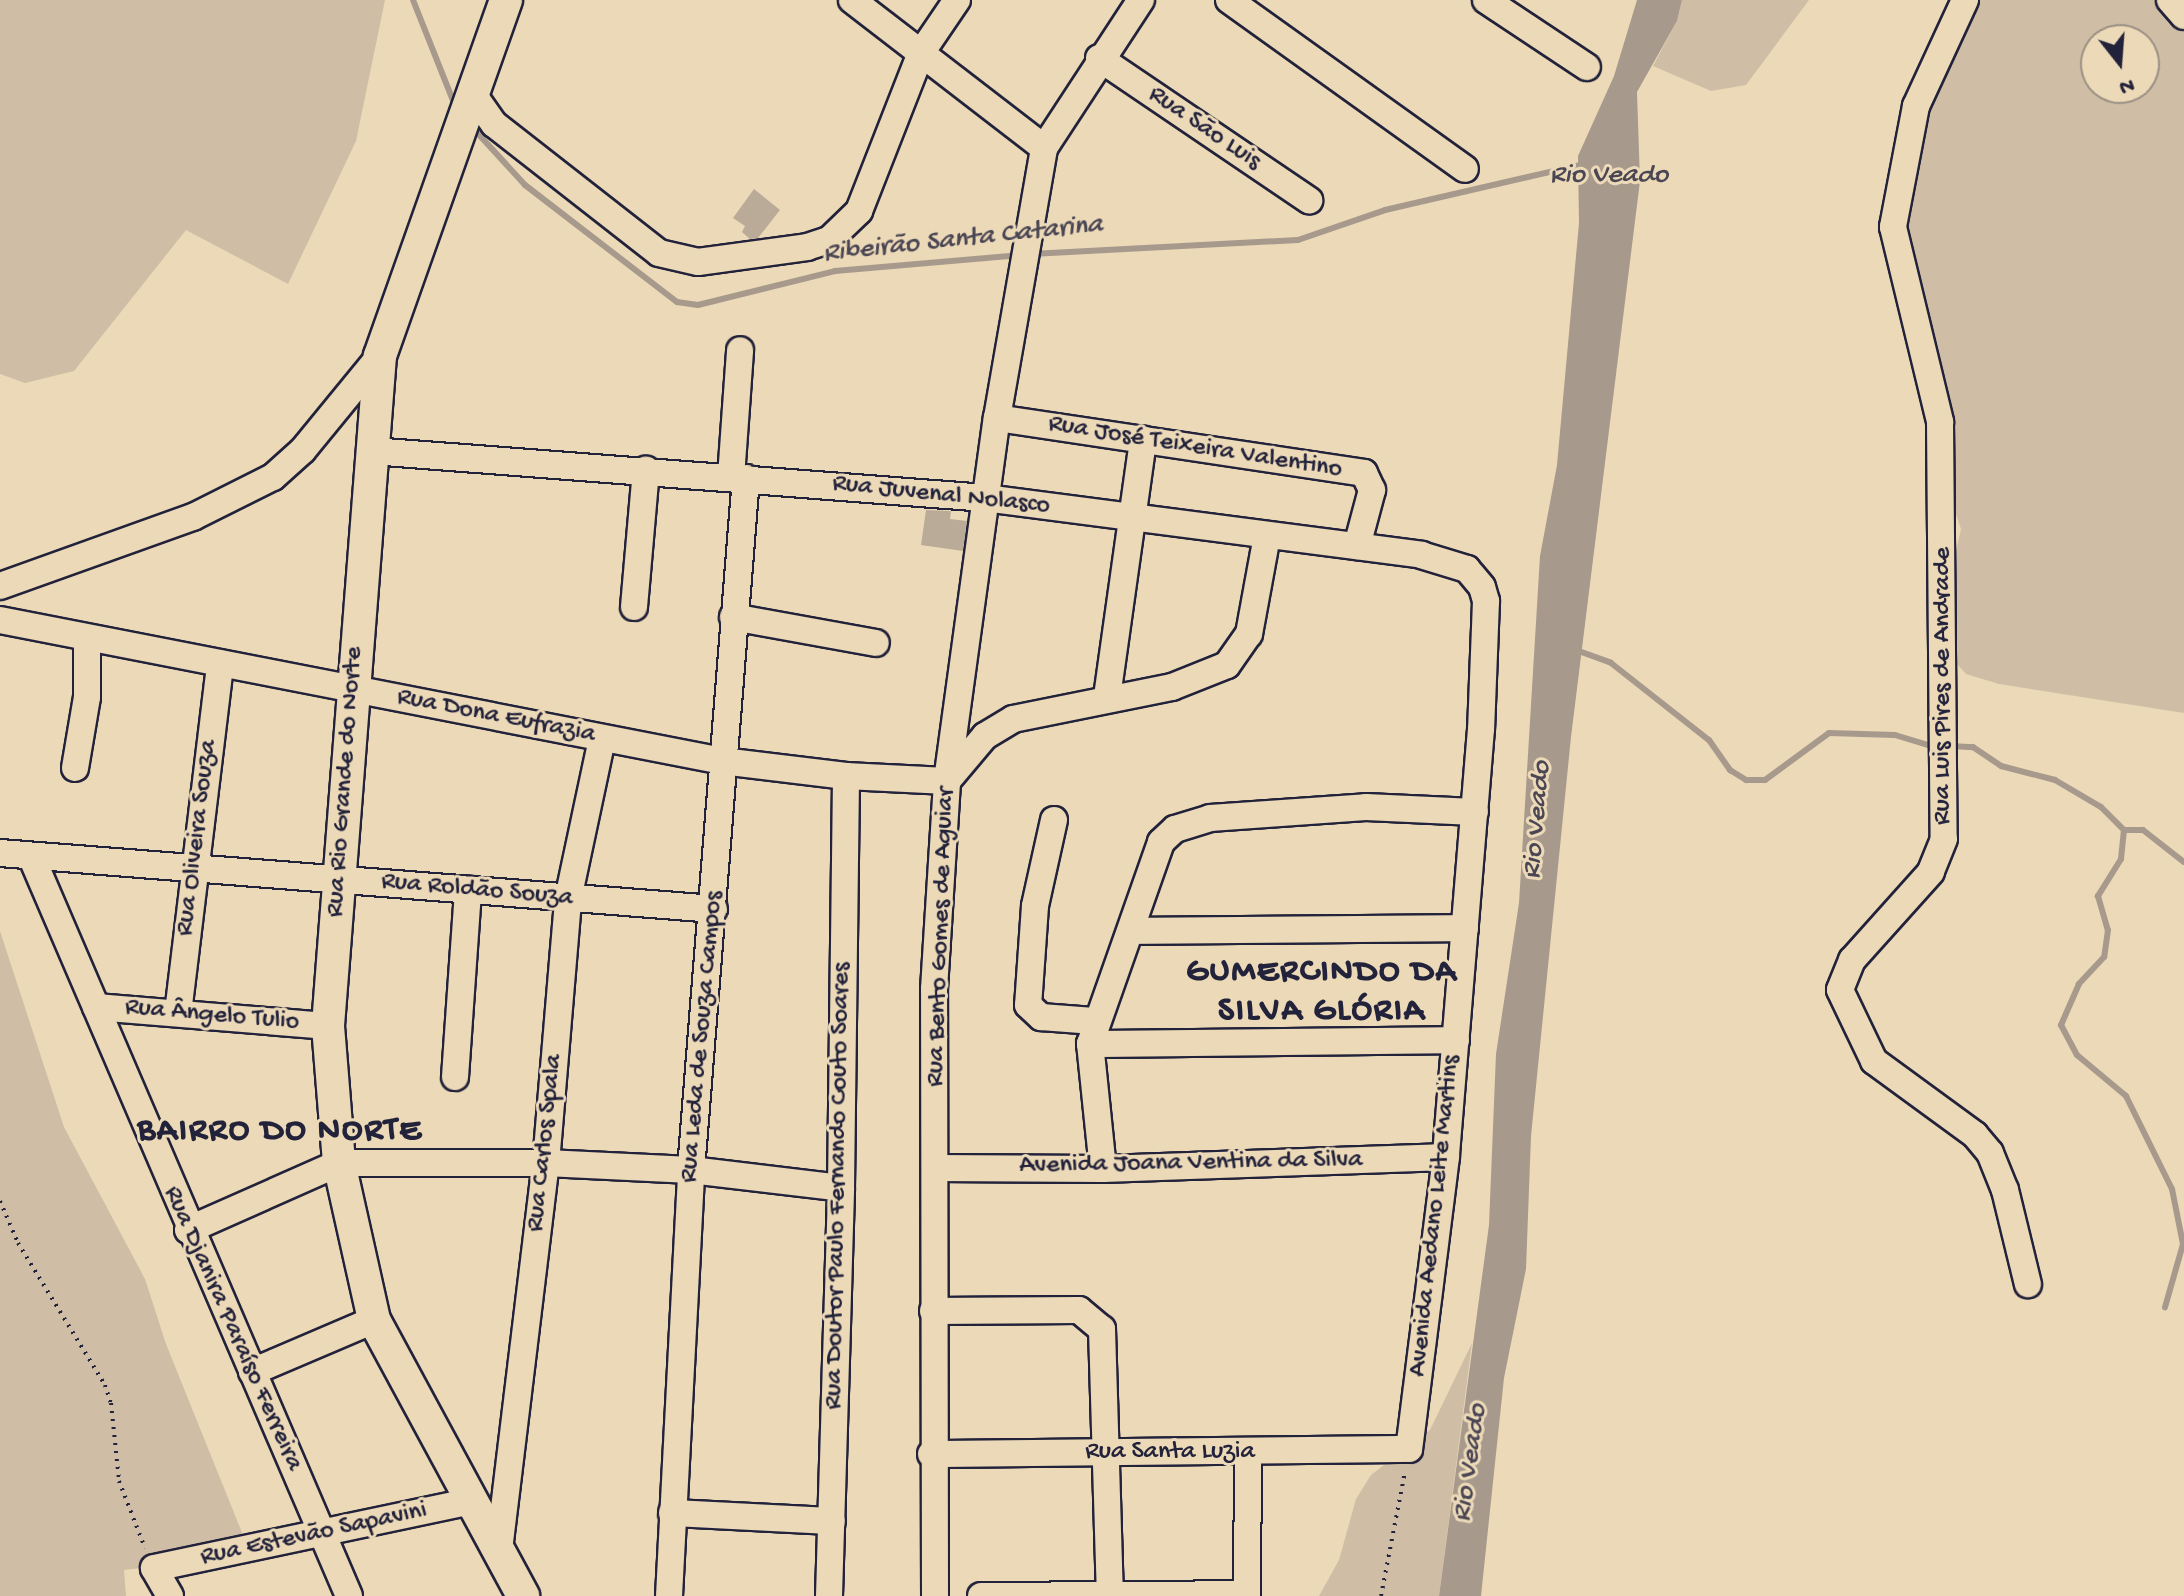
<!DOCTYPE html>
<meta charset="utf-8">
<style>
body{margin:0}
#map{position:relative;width:2184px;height:1596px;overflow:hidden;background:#ecd9b7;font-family:"Gochi Hand",sans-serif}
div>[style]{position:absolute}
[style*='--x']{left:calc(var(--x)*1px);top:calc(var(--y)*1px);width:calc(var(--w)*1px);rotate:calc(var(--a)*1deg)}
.green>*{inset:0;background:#cfbea5}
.water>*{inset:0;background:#a79a8d}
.stream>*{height:6px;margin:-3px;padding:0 3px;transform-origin:3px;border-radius:3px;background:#a79a8d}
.building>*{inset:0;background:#baab98}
.path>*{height:4px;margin-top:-2px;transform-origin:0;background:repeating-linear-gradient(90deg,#22223b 0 2px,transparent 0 8px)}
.roads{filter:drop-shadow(2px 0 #22223b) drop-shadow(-2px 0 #22223b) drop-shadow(0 2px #22223b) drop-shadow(0 -2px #22223b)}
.minor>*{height:26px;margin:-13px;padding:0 13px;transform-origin:13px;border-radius:13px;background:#ecd9b7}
.major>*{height:32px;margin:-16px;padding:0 16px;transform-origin:16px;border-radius:16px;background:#ecd9b7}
span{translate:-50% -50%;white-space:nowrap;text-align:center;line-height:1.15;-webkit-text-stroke:6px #ecd9b7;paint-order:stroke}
.street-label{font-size:26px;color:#22223b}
.water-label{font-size:28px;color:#4a4654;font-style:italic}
.district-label{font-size:34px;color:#22223b;font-weight:700;letter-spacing:2px}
.north{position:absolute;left:2080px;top:24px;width:80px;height:80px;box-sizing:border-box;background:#ecd9b7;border:2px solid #9b9085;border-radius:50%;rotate:163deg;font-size:22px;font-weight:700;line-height:32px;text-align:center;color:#22223b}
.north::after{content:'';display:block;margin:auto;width:28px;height:36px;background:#22223b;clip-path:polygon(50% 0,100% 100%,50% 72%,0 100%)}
</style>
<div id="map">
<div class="green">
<div style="clip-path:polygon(0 0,385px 0,356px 141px,288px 284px,186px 230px,74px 371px,25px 383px,0 374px)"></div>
<div style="clip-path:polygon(1682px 0,1809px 0,1746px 85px,1711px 91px,1653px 66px,1677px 21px)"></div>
<div style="clip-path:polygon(evenodd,1965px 0,2164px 0,2184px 24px,2184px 713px,1999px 684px,1966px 674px,1949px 655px,1944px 604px,1961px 529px,1942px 473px,1899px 192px,1965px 0,2096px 40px,2144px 40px,2144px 88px,2096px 88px,2096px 40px)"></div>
<div style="clip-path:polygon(0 931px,64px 1127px,145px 1279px,166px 1344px,251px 1555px,124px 1570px,126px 1596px,0 1596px)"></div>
<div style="clip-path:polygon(1472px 1343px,1439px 1596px,1319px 1596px,1339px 1560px,1356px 1499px,1371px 1475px,1430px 1430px)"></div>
</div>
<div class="water">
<div style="clip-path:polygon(1637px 0,1682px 0,1677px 21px,1637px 92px,1640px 181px,1571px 737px,1531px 1136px,1526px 1269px,1504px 1378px,1481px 1596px,1439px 1596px,1489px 1225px,1496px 1054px,1519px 903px,1540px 556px,1557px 465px,1579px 223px,1578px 156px,1614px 76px)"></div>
</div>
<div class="stream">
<div style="--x:413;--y:0;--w:116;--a:68.3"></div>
<div style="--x:471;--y:126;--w:80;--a:47.5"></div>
<div style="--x:525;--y:185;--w:192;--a:37.6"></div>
<div style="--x:677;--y:302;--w:21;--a:8"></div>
<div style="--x:698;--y:305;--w:141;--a:-13.9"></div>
<div style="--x:835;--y:271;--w:186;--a:-4.9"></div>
<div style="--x:1031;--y:254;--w:267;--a:-3"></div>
<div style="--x:1298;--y:240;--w:92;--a:-19"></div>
<div style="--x:1385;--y:210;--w:205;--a:-13"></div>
<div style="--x:1576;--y:650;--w:37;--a:20"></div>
<div style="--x:1611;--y:663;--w:125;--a:38.2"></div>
<div style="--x:1709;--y:740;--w:37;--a:55"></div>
<div style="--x:1730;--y:770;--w:19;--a:32"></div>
<div style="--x:1746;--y:780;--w:19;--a:0"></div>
<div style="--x:1765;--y:780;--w:79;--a:-36.3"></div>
<div style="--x:1829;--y:733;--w:66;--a:1.7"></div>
<div style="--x:1895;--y:735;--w:34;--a:17"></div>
<div style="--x:1951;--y:746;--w:22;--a:3"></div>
<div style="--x:1973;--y:747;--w:34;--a:34"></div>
<div style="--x:2001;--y:766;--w:56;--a:14.5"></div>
<div style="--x:2055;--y:780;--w:53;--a:30.4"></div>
<div style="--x:2101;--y:807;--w:33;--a:45"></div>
<div style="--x:2124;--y:830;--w:29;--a:96"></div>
<div style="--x:2121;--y:859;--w:44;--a:121.9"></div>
<div style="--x:2098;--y:896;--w:35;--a:74"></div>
<div style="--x:2108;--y:930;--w:27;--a:98"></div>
<div style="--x:2104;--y:957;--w:37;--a:133"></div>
<div style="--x:2079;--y:984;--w:45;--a:113.7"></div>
<div style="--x:2061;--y:1025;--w:34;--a:62"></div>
<div style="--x:2077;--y:1055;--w:64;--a:39.9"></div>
<div style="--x:2126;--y:1096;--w:104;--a:63.7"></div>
<div style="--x:2172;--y:1189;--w:56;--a:78.7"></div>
<div style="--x:2183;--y:1244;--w:66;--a:105.9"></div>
<div style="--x:2124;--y:830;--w:19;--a:0"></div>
<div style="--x:2143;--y:830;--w:52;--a:38"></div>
</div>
<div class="building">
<div style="clip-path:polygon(754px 189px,780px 210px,758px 238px,750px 239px,742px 232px,745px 226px,733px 218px)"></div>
<div style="clip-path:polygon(926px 510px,951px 511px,950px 519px,967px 521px,963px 551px,921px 545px)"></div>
</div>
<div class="path">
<div style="--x:0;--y:1201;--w:46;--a:66.8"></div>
<div style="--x:18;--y:1243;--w:167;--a:58.5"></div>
<div style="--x:105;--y:1385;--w:19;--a:72"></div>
<div style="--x:111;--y:1403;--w:78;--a:84.1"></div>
<div style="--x:119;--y:1481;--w:72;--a:68.8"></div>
<div style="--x:1381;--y:1596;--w:127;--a:-79.1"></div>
</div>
<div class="roads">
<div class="minor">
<div style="--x:852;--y:0;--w:242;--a:37.6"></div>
<div style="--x:1229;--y:0;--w:290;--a:35.6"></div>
<div style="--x:1486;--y:0;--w:121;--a:33.6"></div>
<div style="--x:1965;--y:0;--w:117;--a:114.8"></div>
<div style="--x:1916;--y:106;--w:123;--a:100.8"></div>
<div style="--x:1893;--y:227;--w:201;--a:76.4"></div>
<div style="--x:1940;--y:422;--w:417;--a:89.5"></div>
<div style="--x:1944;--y:839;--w:35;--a:112"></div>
<div style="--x:1931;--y:872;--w:118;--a:131.9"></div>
<div style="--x:1852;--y:960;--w:32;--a:112"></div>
<div style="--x:1840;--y:990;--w:79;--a:64.4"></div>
<div style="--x:1874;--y:1061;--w:125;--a:36.2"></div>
<div style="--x:1975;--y:1135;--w:23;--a:50"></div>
<div style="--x:1990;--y:1153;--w:40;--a:68"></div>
<div style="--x:2005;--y:1190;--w:97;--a:76.3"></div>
<div style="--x:2170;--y:0;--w:21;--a:49"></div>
<div style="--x:1099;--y:58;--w:254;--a:34.1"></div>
<div style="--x:475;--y:97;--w:33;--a:55"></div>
<div style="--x:494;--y:124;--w:209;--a:38"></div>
<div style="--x:659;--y:253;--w:40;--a:13"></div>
<div style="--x:698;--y:262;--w:110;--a:-7.8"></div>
<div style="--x:807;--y:247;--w:23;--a:-18"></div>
<div style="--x:829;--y:240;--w:42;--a:-44"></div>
<div style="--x:859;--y:211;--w:170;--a:-68.6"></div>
<div style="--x:921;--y:53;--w:64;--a:-55.8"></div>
<div style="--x:997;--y:418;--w:371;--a:8.5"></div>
<div style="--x:1364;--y:473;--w:19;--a:65"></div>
<div style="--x:1372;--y:490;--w:58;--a:105"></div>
<div style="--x:372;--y:451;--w:615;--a:4.38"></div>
<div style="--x:985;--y:498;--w:440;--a:7.4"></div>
<div style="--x:1421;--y:555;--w:48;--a:16.9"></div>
<div style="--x:1467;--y:569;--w:23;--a:50"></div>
<div style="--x:1482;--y:587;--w:15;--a:74"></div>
<div style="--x:1486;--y:601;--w:128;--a:92.2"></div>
<div style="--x:1481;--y:729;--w:429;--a:94.7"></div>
<div style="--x:1446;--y:1157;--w:294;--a:97.2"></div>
<div style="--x:1409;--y:1449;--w:478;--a:179.4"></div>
<div style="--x:731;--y:477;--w:127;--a:-85.9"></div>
<div style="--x:0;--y:586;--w:205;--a:-19.7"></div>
<div style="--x:193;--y:517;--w:89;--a:-26.6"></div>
<div style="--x:273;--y:477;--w:40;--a:-42"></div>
<div style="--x:303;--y:450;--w:122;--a:-50.7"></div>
<div style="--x:634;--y:607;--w:138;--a:-85"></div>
<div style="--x:733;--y:617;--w:145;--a:10.3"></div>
<div style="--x:0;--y:620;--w:736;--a:11.05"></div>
<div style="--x:722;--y:761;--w:125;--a:6.9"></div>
<div style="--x:846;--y:776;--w:101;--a:2.8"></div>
<div style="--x:947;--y:781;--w:59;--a:-49.8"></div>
<div style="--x:985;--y:736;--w:33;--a:-31"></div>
<div style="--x:1013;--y:719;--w:162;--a:-11.4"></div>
<div style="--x:1172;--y:687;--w:59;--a:-21.8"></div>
<div style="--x:1227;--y:665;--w:38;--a:-55"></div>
<div style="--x:1249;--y:634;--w:100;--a:-79.6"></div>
<div style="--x:1107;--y:697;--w:260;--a:-82"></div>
<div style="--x:75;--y:768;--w:72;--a:-80.4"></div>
<div style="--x:87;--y:697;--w:58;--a:-90"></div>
<div style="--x:1054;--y:820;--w:88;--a:102.5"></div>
<div style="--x:1035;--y:906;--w:99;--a:94"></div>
<div style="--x:1028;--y:1005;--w:18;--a:43"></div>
<div style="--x:1041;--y:1017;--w:53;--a:4.3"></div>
<div style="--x:0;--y:853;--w:716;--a:4.48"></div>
<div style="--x:32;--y:858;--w:803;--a:66.75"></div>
<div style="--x:1134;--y:931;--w:331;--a:-0.5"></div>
<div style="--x:96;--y:1007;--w:233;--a:4.7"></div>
<div style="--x:178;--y:1013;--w:352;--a:-83.1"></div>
<div style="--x:1090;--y:1044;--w:366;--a:-0.6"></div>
<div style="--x:455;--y:1077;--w:188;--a:-86"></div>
<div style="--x:935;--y:1168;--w:168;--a:0.3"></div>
<div style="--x:1103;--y:1169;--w:343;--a:-2"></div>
<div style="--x:1103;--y:1169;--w:126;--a:-95.9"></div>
<div style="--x:1090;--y:1044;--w:214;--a:-70.6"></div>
<div style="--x:1161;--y:842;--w:19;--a:-43"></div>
<div style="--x:1175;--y:829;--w:37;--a:-17"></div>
<div style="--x:1210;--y:818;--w:156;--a:-4"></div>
<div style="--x:1366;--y:807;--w:109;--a:2.6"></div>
<div style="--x:188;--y:1230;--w:165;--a:-23.9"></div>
<div style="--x:339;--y:1163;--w:207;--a:0"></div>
<div style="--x:546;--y:1163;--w:145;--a:2.8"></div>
<div style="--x:691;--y:1170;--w:151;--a:6.8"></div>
<div style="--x:933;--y:1311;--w:146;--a:-0.4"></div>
<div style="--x:1079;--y:1310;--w:30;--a:40"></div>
<div style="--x:1102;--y:1329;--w:267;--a:88.3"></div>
<div style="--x:252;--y:1372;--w:133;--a:-23.1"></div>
<div style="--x:672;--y:1513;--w:160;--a:2.9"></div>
<div style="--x:499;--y:1550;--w:390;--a:-83.1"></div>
<div style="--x:546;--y:1163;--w:265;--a:-85.2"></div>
<div style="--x:568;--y:899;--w:164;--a:-78"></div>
<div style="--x:170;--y:1596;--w:32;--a:-120"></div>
<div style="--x:154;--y:1568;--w:326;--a:-11.9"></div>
<div style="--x:669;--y:1596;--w:427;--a:-87"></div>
<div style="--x:691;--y:1170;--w:694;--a:-85.46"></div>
<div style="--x:829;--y:1596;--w:408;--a:-88.3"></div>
<div style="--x:841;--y:1188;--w:412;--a:-89.3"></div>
<div style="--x:935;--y:1596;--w:607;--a:-90.09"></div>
<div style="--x:934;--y:989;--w:208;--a:-86.4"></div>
<div style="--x:947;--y:781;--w:366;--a:-82.2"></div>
<div style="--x:997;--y:418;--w:274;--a:-80.1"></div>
<div style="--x:1044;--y:148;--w:177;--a:-56.8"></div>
<div style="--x:981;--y:1596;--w:266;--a:-0.4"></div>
<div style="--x:1247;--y:1596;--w:142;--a:-89.6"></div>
</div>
<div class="major">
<div style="--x:506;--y:0;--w:378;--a:109.5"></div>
<div style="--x:380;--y:356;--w:672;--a:94.44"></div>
<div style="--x:328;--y:1026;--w:137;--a:85.4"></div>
<div style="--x:339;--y:1163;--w:161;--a:77.4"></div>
<div style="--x:374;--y:1320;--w:314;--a:61.6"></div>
</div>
</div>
<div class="street-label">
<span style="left:1204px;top:129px;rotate:34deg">Rua São Luis</span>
<span style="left:1195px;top:448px;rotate:9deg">Rua José Teixeira Valentino</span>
<span style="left:941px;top:496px;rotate:6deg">Rua Juvenal Nolasco</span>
<span style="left:1944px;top:686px;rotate:-90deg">Rua Luis Pires de Andrade</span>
<span style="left:496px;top:717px;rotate:11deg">Rua Dona Eufrazia</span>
<span style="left:346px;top:782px;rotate:-86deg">Rua Rio Grande do Norte</span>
<span style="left:198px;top:838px;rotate:-83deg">Rua Oliveira Souza</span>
<span style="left:477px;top:891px;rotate:5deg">Rua Roldão Souza</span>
<span style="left:942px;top:937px;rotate:-88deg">Rua Bento Gomes de Aguiar</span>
<span style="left:212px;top:1016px;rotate:5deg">Rua Ângelo Tulio</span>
<span style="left:703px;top:1037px;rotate:-85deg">Rua Leda de Souza Campos</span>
<span style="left:546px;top:1143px;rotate:-84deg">Rua Carlos Spala</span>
<span style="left:1191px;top:1164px;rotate:-1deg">Avenida Joana Ventina da Silva</span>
<span style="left:839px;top:1186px;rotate:-89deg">Rua Doutor Paulo Fernando Couto Soares</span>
<span style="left:1436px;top:1216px;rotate:-84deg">Avenida Aedano Leite Martins</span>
<span style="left:232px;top:1329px;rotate:66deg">Rua Djanira Paraíso Ferreira</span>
<span style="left:1170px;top:1453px">Rua Santa Luzia</span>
<span style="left:314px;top:1535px;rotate:-12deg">Rua Estevão Sapavini</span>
</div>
<div class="water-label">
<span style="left:1609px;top:176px">Rio Veado</span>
<span style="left:963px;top:240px;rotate:-6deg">Ribeirão Santa Catarina</span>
<span style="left:1538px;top:820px;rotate:-85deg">Rio Veado</span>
<span style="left:1471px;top:1463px;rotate:-82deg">Rio Veado</span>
</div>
<div class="district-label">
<span style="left:1322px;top:993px">GUMERCINDO DA<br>SILVA GLÓRIA</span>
<span style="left:280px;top:1133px">BAIRRO DO NORTE</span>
</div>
<div class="north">N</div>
</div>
